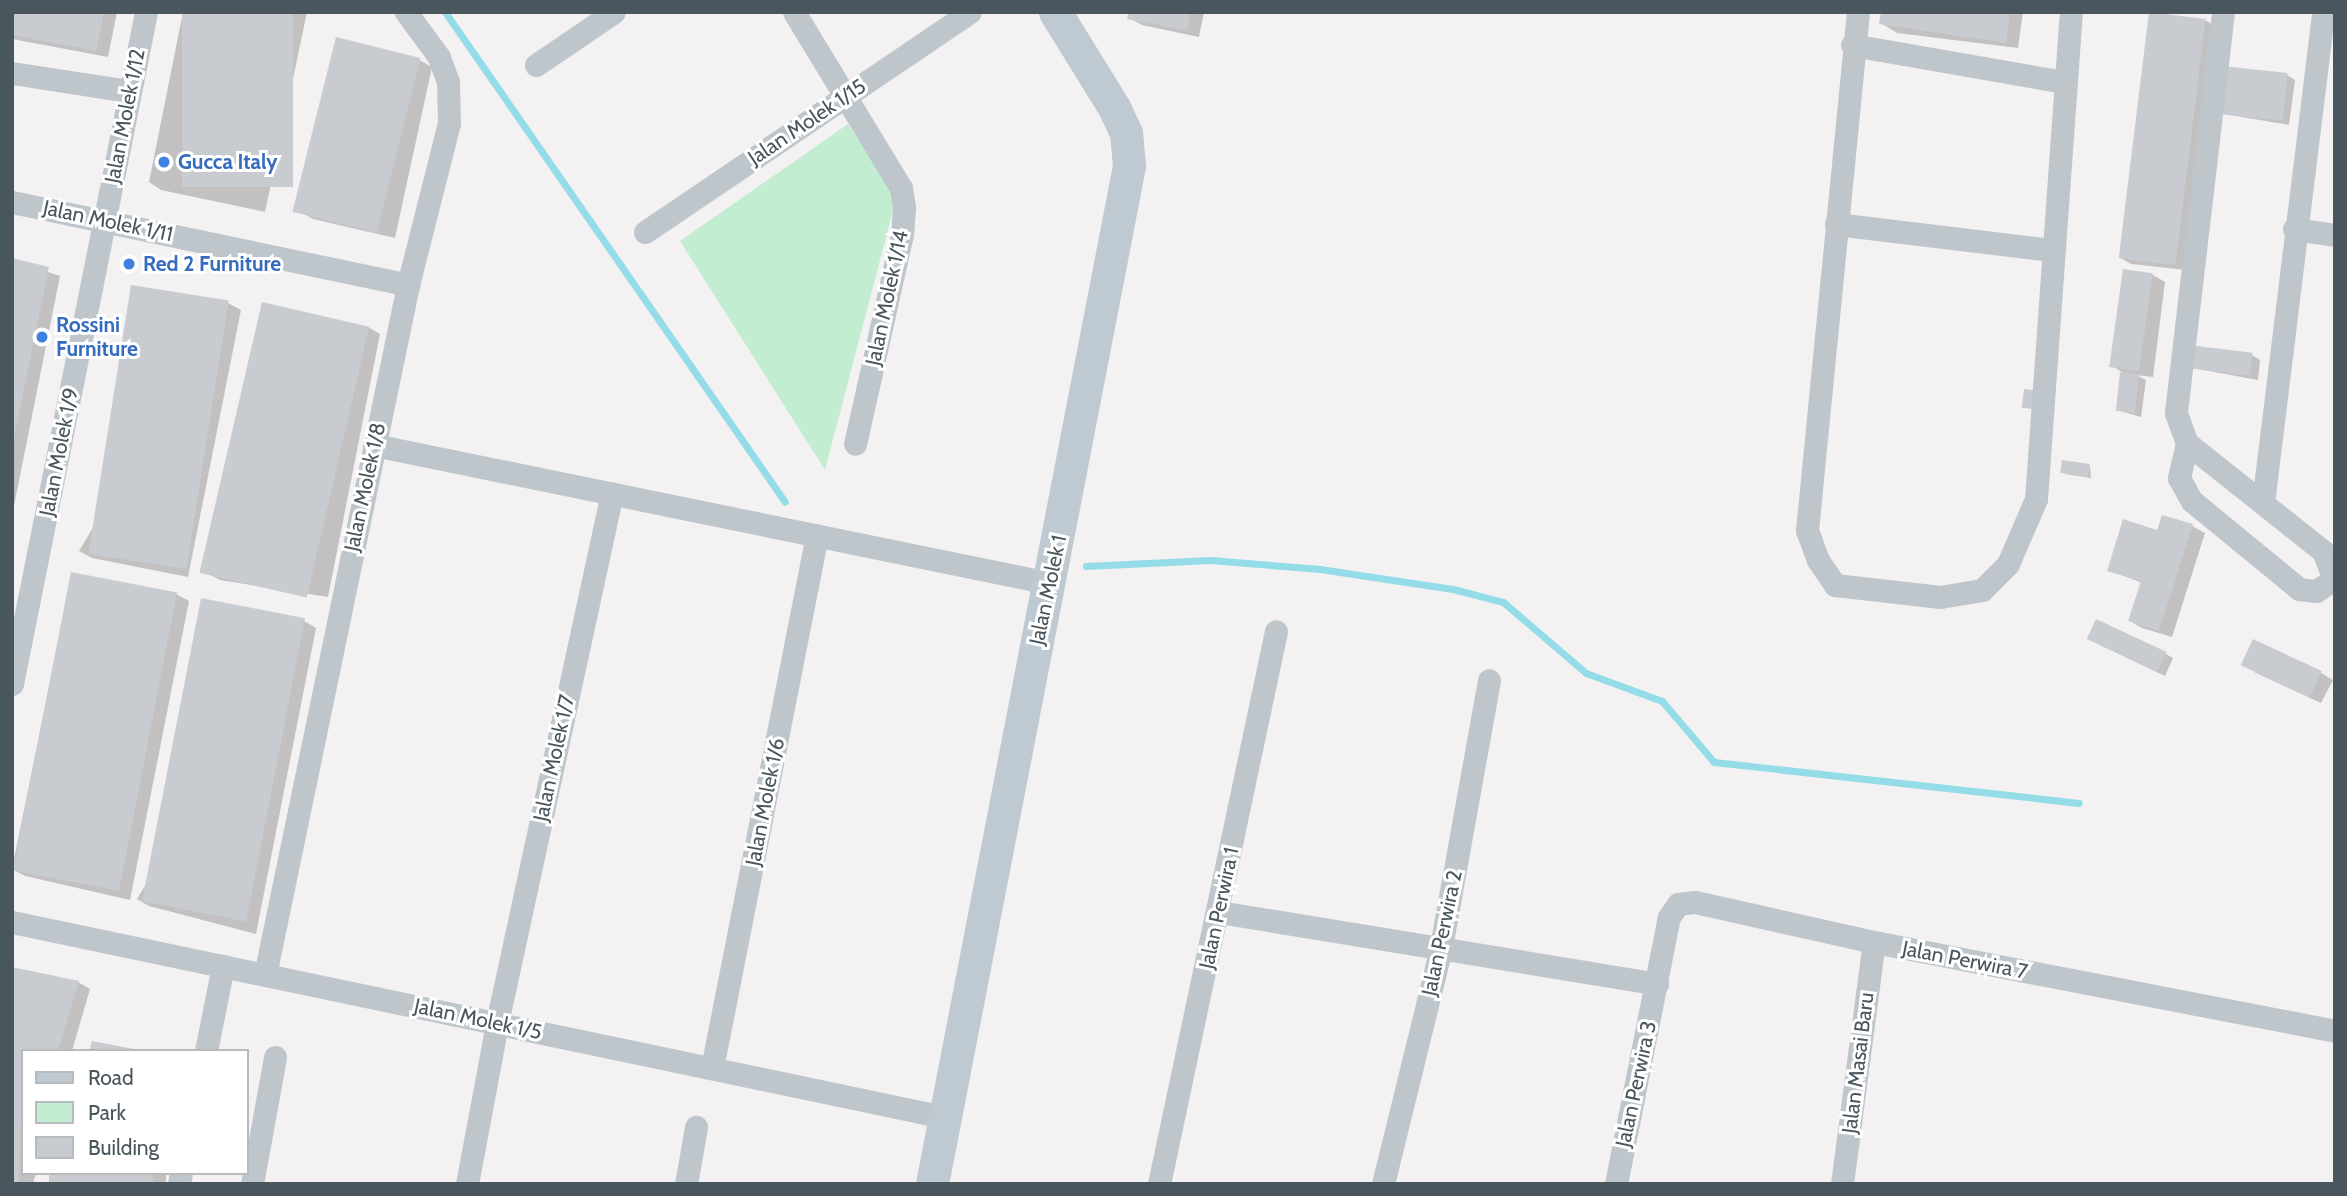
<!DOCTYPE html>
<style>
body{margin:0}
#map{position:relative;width:2347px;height:1196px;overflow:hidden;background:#f3f1f1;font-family:Cabin,sans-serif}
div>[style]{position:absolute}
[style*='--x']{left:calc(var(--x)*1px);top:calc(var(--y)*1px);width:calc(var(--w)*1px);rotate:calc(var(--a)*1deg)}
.green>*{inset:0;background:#c3edd0}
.shadow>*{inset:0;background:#0003;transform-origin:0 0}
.stream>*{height:7px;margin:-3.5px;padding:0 3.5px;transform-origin:3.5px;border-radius:3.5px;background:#94dce7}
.building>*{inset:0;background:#c8ccd0;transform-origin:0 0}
.street>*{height:23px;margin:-11.5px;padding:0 11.5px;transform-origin:11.5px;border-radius:11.5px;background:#bec6cc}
.secondary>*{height:33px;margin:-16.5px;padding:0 16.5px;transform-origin:16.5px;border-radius:16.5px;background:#bec9d1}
.dots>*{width:19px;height:19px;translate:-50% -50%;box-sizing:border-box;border:4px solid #fff;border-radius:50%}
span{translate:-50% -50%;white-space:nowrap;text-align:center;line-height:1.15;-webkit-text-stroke:6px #fff;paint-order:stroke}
.street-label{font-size:21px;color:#4a565d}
.shop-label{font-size:21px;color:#366cbe;font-weight:700}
.left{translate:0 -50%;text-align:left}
.frame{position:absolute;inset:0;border:14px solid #4a565d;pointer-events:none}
.legend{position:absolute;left:21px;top:1049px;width:228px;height:126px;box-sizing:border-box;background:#fff;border:2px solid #b7bbbe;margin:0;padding:9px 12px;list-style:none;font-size:21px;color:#4a565d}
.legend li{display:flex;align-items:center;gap:14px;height:35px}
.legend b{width:35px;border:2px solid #b7bbbe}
</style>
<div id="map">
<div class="green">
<div style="clip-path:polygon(848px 124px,896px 199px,825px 470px,680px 241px)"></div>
</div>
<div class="shadow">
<div style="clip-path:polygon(12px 12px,117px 12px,108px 57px,12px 39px)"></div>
<div style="clip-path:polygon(183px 12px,307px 12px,265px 212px,161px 190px,149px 182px)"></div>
<div style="clip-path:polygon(1131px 12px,1204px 12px,1199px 37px,1142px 25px,1129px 18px)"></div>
<div style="clip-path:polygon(1882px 12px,2023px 12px,2018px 48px,1897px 33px,1881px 23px)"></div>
<div style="clip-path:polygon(2205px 20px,2217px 28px,2186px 270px,2131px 264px,2119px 257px)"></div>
<div style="clip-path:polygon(419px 60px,432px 67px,395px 238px,313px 219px,301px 212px)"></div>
<div style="clip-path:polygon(2287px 75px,2295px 80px,2289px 125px,2218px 113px)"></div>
<div style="clip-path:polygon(12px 260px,60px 276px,12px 516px)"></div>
<div style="clip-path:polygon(2124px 271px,2153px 275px,2165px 282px,2153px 377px,2136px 375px,2146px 380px,2141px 417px,2117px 410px,2122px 372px,2112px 366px)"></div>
<div style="clip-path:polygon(228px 303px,241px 310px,188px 577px,92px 558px,79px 551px)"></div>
<div style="clip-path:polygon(368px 327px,380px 334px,328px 597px,220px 580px,207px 573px)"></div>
<div style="clip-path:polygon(2252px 355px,2260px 360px,2258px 380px,2187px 367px)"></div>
<div style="clip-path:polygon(2090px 466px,2091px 478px,2065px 474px)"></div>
<div style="clip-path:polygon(2192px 526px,2205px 533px,2172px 637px,2142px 628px,2130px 621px,2142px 583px,2109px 570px,2156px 531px)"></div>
<div style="clip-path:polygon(72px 574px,176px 594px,189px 601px,130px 900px,25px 876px,12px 869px)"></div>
<div style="clip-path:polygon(304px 621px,316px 628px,256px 934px,149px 906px,137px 899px)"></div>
<div style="clip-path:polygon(2096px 643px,2166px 654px,2173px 658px,2165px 676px)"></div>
<div style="clip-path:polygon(2254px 672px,2321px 673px,2333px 680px,2321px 703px)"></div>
<div style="clip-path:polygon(12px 969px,78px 982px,90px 989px,72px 1051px,23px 1051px,23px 1173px,36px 1173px,33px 1184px,12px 1184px)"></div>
<div style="left:50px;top:1173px;width:116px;height:11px"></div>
</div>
<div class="stream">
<div style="--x:445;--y:12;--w:596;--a:55.24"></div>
<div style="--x:1086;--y:566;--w:124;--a:-2.8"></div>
<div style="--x:1210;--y:560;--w:110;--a:4.7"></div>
<div style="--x:1320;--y:569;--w:134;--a:8.6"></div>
<div style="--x:1453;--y:589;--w:52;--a:14.6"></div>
<div style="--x:1503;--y:602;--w:109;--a:40.5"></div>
<div style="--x:1586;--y:673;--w:81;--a:20.2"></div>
<div style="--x:1662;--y:701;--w:80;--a:49.6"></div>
<div style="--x:1714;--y:762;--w:367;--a:6.4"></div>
</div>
<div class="building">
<div style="clip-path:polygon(12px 12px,104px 12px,96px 51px,12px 35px)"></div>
<div style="left:182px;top:12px;width:111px;height:175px"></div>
<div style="clip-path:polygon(1129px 12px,1190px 12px,1187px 31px,1127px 19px)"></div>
<div style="clip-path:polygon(1881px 12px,2010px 12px,2006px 43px,1879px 24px)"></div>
<div style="left:2149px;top:12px;width:57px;height:248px;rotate:7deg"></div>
<div style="left:336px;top:37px;width:87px;height:180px;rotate:14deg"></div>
<div style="left:2222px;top:66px;width:66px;height:48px;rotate:6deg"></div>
<div style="clip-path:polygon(12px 258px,49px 267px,13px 443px,12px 443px)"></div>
<div style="left:2123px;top:269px;width:30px;height:99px;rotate:8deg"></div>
<div style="left:131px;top:285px;width:99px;height:272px;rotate:9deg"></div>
<div style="left:262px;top:302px;width:110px;height:278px;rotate:13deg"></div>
<div style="left:2189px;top:345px;width:64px;height:23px;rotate:7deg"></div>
<div style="left:2120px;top:372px;width:19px;height:39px;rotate:6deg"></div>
<div style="left:2024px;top:389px;width:16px;height:19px;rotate:7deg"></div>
<div style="left:2062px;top:460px;width:28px;height:13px;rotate:8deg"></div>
<div style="clip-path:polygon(2162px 515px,2193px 524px,2159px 631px,2128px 621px,2141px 581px,2107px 571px,2123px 519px,2157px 530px)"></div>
<div style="left:71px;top:572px;width:108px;height:304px;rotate:11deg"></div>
<div style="left:201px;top:598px;width:106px;height:309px;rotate:11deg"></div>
<div style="left:2096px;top:619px;width:78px;height:22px;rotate:25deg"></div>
<div style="left:2253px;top:639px;width:76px;height:29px;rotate:25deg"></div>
<div style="clip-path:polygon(12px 967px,79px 981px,58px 1051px,23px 1051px,19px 1184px,12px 1184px)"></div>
<div style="clip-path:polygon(92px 1041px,134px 1049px,134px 1051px,89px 1051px)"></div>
<div style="left:49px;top:1173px;width:104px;height:12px"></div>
</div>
<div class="street">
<div style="--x:794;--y:12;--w:206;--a:58.7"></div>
<div style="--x:901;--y:188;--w:19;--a:81"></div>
<div style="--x:904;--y:207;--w:27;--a:94"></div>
<div style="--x:902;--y:234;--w:215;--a:102.6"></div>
<div style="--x:1858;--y:12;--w:521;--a:95.62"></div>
<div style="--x:1807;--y:530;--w:32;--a:70"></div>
<div style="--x:1818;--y:560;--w:30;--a:56"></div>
<div style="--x:1835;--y:585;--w:106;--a:6.5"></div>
<div style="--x:1940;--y:597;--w:43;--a:-9.5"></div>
<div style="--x:1982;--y:590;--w:37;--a:-45"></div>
<div style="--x:2008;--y:564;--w:71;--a:-66.7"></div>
<div style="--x:2036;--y:499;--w:488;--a:-85.9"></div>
<div style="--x:2223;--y:12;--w:404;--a:96.7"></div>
<div style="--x:2176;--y:413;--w:32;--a:70"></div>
<div style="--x:2187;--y:443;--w:174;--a:38.5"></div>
<div style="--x:2323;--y:551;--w:33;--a:69"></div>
<div style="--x:1852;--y:45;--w:214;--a:9.9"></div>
<div style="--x:536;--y:65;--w:94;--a:-34.2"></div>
<div style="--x:12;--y:73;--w:117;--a:8.8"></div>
<div style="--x:12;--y:202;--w:405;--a:11.8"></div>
<div style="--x:1836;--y:224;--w:218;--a:6.9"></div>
<div style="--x:2294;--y:229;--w:41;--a:8.3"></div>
<div style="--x:645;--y:232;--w:392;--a:-34.1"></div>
<div style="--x:2187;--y:443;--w:36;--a:103"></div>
<div style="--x:2179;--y:478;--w:26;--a:61"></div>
<div style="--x:2192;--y:501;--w:139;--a:39.4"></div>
<div style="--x:2299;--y:589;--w:17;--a:7"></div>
<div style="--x:2316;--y:591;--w:20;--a:-33"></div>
<div style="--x:2333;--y:580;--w:14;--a:-86"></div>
<div style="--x:374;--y:445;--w:689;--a:11.55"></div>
<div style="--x:2263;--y:503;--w:495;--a:-83"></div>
<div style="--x:12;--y:684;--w:685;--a:-78.72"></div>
<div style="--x:1219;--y:912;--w:444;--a:9.3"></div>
<div style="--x:12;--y:922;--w:952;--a:11.82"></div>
<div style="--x:265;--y:975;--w:705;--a:-78.29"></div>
<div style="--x:408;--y:285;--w:167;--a:-75.8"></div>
<div style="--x:449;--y:123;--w:41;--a:-91.4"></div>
<div style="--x:448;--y:82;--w:27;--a:-110"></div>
<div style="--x:439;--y:57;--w:56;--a:-126.3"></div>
<div style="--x:206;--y:1051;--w:87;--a:-78.7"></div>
<div style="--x:712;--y:1068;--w:543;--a:-78.86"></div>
<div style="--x:179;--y:1184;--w:11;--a:-80"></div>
<div style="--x:252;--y:1184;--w:129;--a:-79.7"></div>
<div style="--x:467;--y:1184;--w:164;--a:-79.4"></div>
<div style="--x:497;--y:1023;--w:542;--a:-77.76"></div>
<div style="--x:686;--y:1184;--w:58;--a:-80"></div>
<div style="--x:1159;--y:1184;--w:565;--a:-78.05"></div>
<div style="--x:1383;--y:1184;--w:244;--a:-76.2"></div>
<div style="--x:1441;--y:947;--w:271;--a:-79.8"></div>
<div style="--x:1616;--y:1184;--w:272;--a:-78.8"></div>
<div style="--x:1669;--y:917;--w:16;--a:-55"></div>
<div style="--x:1678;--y:904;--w:17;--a:-7"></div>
<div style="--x:1695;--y:902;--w:183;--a:12.6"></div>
<div style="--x:1874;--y:942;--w:470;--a:10.9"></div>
<div style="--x:1842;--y:1184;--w:244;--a:-82.5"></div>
</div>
<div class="secondary">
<div style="--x:932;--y:1184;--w:1037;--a:-79.05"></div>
<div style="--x:1129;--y:166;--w:33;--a:-95"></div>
<div style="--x:1126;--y:133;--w:26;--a:-115"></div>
<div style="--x:1115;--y:109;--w:114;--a:-121.7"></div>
</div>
<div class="dots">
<div style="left:164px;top:162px;background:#3f7fe0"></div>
<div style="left:129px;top:264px;background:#3f7fe0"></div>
<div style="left:42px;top:337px;background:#3f7fe0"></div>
</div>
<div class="street-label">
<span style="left:125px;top:116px;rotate:-79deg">Jalan Molek 1/12</span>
<span style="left:807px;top:122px;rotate:-34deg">Jalan Molek 1/15</span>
<span style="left:108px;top:221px;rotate:12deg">Jalan Molek 1/11</span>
<span style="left:887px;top:298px;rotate:-78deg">Jalan Molek 1/14</span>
<span style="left:59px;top:452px;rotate:-79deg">Jalan Molek 1/9</span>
<span style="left:365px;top:487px;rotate:-78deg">Jalan Molek 1/8</span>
<span style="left:1048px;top:590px;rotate:-78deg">Jalan Molek 1</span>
<span style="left:554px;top:758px;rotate:-78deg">Jalan Molek 1/7</span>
<span style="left:765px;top:802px;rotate:-79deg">Jalan Molek 1/6</span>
<span style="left:1219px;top:908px;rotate:-78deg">Jalan Perwira 1</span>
<span style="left:1442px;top:933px;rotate:-78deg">Jalan Perwira 2</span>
<span style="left:1965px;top:960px;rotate:11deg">Jalan Perwira 7</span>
<span style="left:478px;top:1019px;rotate:12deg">Jalan Molek 1/5</span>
<span style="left:1858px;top:1063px;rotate:-83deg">Jalan Masai Baru</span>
<span style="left:1636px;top:1084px;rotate:-78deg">Jalan Perwira 3</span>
</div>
<div class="shop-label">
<span class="left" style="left:178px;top:162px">Gucca Italy</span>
<span class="left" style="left:143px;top:264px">Red 2 Furniture</span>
<span class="left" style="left:56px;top:337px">Rossini<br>Furniture</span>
</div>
<div class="frame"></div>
<ul class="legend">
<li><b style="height:9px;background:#bec9d1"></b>Road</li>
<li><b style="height:19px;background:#c3edd0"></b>Park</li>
<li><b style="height:19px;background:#c8ccd0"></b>Building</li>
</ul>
</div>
